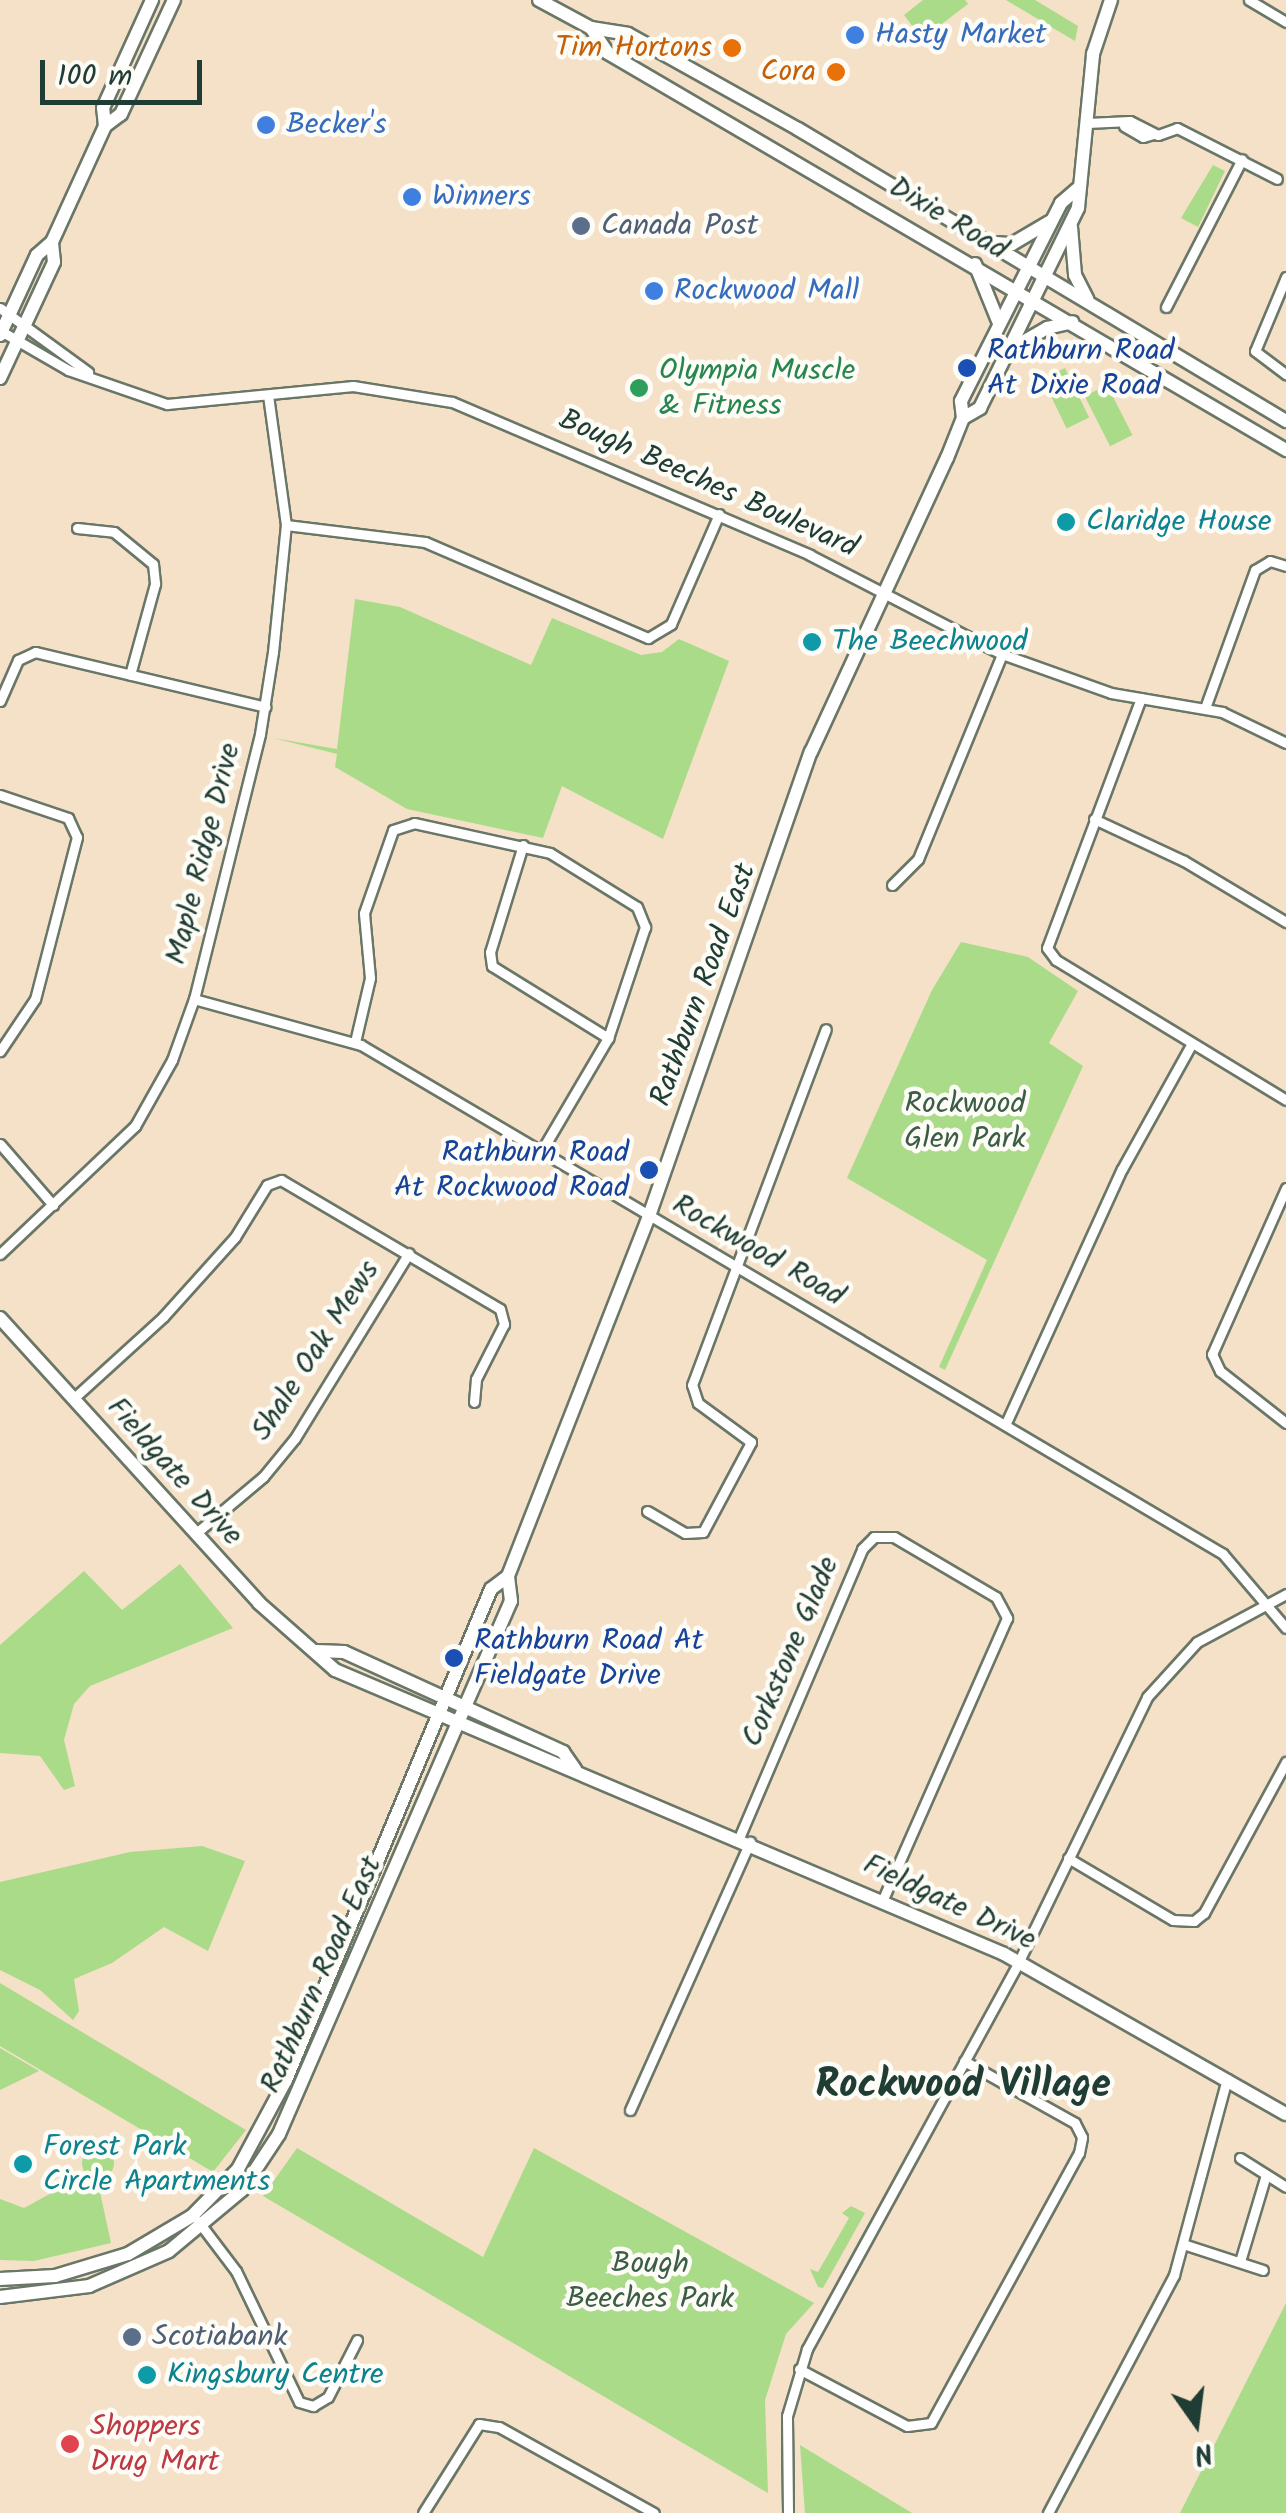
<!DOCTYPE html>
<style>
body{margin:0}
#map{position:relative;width:1286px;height:2513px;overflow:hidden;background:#f4e1c7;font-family:Kalam,sans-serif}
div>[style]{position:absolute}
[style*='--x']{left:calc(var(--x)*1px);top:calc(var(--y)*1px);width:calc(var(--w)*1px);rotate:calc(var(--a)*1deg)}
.green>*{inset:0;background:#aadb89;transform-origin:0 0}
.round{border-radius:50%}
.roads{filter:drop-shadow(2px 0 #6a7667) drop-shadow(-2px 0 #6a7667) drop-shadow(0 2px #6a7667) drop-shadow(0 -2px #6a7667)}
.street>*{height:9px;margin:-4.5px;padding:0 4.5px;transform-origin:4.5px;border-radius:4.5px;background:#fff}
.secondary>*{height:12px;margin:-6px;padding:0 6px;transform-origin:6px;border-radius:6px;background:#fff}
.dots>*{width:28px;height:28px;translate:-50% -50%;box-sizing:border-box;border:5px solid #fdfcf7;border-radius:50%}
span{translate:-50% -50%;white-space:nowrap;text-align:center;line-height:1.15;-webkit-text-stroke:9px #fdfcf7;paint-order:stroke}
.shop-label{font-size:30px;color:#366cbe}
.left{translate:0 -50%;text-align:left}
.food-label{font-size:30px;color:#c56008}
.right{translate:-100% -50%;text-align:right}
.street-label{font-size:30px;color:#1f3d34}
.service-label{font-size:30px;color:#4e5e75}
.transit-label{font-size:30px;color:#164399}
.leisure-label{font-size:30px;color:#27864d}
.culture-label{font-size:30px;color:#0d838f}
.park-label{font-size:30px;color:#3b5d45}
.health-label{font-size:30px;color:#be3a42}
.district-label{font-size:40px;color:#1f3d34;font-weight:700}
.north{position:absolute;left:1146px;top:2373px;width:100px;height:100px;-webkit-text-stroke:8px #fdfcf7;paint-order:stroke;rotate:166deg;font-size:28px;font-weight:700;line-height:40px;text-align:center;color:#1f3d34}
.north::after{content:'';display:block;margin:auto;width:35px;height:45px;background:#1f3d34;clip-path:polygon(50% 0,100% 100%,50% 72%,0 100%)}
.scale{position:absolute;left:40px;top:60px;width:162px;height:45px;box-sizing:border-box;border:5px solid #1f3d34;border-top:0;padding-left:12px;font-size:30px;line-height:35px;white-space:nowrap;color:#1f3d34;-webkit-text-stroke:8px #fdfcf7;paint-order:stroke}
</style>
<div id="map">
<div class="green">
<div style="clip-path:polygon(923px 0,965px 0,968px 4px,922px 39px,904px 15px)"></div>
<div style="clip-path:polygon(1006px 0,1035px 0,1078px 26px,1075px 41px)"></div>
<div style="clip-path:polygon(1213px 165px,1225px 171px,1198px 227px,1181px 218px)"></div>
<div style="left:1065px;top:368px;width:55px;height:25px;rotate:64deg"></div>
<div style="left:1107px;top:385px;width:56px;height:25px;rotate:63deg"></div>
<div style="clip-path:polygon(355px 599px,400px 607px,531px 665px,552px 618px,641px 655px,662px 652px,679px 639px,729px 661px,663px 839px,562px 786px,543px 838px,407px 809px,335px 767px,337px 754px,273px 738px,337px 749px)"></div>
<div style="clip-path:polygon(961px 942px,1028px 957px,1078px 991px,1049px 1043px,1083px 1066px,945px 1370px,939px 1367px,987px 1260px,847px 1178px,932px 990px)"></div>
<div style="clip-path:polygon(180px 1564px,233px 1628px,90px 1686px,74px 1704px,64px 1740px,75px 1786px,64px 1790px,40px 1756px,0 1753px,0 1645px,84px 1571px,122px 1610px)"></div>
<div style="clip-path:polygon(202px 1846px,245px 1861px,208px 1951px,164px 1927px,112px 1963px,74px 1979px,79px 2011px,73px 2020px,40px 1990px,0 1970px,0 1882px,130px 1852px)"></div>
<div style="clip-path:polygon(0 1983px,246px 2130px,213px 2172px,0 2046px)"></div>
<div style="clip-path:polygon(0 2048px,39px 2071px,0 2090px)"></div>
<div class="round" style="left:82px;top:2147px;width:32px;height:32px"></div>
<div style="clip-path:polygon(297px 2148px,483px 2257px,534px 2148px,814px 2303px,786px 2334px,765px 2400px,768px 2493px,263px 2196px)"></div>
<div style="clip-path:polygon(68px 2184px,84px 2194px,100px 2192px,111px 2243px,34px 2261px,0 2260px,0 2199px,24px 2208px)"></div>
<div style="clip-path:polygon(851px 2206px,865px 2213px,823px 2288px,818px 2287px,810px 2269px,818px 2272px,849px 2218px,842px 2213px)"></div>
<div style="clip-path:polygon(1286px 2303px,1286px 2513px,1180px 2513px)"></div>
<div style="clip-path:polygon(800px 2445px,912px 2513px,805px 2513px)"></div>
</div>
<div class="roads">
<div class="street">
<div style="--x:1249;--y:0;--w:43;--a:30.7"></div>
<div style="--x:1087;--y:123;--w:43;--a:-2.7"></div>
<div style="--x:1130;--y:121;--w:31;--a:27"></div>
<div style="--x:1158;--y:135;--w:20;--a:-20"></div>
<div style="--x:1177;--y:128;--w:112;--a:27"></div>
<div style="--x:1124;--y:126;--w:22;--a:30"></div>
<div style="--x:1143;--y:137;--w:10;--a:-17"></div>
<div style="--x:1286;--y:277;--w:80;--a:112.7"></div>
<div style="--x:1255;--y:351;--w:39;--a:37"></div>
<div style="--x:1166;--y:307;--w:166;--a:-62.8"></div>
<div style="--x:0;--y:308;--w:109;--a:36"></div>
<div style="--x:1;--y:331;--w:78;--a:30.2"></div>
<div style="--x:68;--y:370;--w:105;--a:19"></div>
<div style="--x:167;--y:404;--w:187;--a:-5.5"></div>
<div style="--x:353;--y:386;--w:100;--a:9.2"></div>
<div style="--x:452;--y:402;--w:389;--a:23.1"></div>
<div style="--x:810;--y:555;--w:216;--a:27.3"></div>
<div style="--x:1002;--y:654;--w:116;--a:19.7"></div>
<div style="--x:1111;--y:693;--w:113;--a:9.7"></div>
<div style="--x:1222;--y:712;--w:71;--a:25.8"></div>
<div style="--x:286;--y:525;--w:140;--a:7"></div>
<div style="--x:425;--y:542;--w:243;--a:23.3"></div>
<div style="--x:648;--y:638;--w:27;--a:-31"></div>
<div style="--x:671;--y:624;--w:120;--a:-66.4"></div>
<div style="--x:77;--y:528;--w:37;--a:6"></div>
<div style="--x:114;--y:532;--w:50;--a:39.4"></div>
<div style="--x:153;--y:564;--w:20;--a:84"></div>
<div style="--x:155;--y:584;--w:94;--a:105.4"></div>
<div style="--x:1141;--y:698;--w:267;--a:110.6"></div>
<div style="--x:1047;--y:948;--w:15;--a:53"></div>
<div style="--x:1056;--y:960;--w:269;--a:31.3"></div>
<div style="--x:0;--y:701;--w:45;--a:-66.3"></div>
<div style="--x:18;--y:660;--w:19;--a:-25"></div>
<div style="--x:35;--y:652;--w:237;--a:13.4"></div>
<div style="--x:1205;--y:708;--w:147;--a:-70.1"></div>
<div style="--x:1255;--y:570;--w:17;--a:-31"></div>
<div style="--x:1270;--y:561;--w:17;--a:17"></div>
<div style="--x:0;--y:795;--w:72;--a:18.7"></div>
<div style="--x:68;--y:818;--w:21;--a:65"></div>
<div style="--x:77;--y:837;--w:167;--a:104.5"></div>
<div style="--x:35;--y:999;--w:63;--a:123.9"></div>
<div style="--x:1094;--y:819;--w:99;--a:25"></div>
<div style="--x:1184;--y:861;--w:119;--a:30.9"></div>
<div style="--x:523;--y:845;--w:112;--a:107.1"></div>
<div style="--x:490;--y:952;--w:14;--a:82"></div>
<div style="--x:492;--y:966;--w:137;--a:31.8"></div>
<div style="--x:892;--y:885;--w:37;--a:-45"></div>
<div style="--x:918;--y:859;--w:222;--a:-67.7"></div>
<div style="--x:194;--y:999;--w:173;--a:15.4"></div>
<div style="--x:361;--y:1045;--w:1001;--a:30.56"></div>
<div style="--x:1223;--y:1554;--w:97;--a:49.6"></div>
<div style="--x:355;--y:1042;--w:66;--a:-76.8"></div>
<div style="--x:370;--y:978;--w:65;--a:-95.3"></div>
<div style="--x:364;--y:913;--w:88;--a:-70.7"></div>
<div style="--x:393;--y:830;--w:22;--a:-18"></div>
<div style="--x:414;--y:823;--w:139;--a:12.4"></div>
<div style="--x:550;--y:853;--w:102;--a:31.8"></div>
<div style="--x:637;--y:907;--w:22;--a:68"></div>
<div style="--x:645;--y:927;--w:117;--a:108.4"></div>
<div style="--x:608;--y:1038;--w:130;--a:120.5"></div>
<div style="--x:0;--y:1144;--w:81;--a:49"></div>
<div style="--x:1286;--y:1188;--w:182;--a:114"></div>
<div style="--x:1212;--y:1354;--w:19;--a:65"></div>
<div style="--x:1220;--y:1371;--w:84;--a:38.2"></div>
<div style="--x:0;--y:1254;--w:186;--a:-43.5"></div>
<div style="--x:135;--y:1126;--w:76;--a:-60.7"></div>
<div style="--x:172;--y:1060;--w:65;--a:-70.2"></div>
<div style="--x:194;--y:999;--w:273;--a:-76"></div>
<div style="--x:260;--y:734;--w:83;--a:-81"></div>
<div style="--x:273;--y:652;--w:128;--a:-84.2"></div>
<div style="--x:286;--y:525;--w:130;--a:-97.9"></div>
<div style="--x:74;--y:1398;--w:120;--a:-42.3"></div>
<div style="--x:163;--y:1317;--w:108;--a:-48"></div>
<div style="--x:235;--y:1237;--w:61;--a:-58.4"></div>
<div style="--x:267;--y:1185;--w:15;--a:-20"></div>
<div style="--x:281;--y:1180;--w:254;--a:30.5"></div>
<div style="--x:500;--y:1309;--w:16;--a:75"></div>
<div style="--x:504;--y:1324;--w:62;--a:117"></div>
<div style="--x:476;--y:1379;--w:23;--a:95"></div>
<div style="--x:1006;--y:1423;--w:279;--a:-65.5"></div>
<div style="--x:1122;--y:1169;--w:144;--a:-60.9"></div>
<div style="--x:647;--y:1511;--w:44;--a:30.1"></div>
<div style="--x:685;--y:1533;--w:18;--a:-3"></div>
<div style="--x:703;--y:1532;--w:102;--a:-61.9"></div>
<div style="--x:751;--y:1442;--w:66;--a:-143.7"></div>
<div style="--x:698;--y:1403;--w:19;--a:-108"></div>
<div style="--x:692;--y:1385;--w:380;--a:-69.4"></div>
<div style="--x:195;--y:1534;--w:89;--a:-40"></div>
<div style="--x:263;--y:1477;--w:50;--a:-50.6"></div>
<div style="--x:295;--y:1438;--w:217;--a:-58.4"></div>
<div style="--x:739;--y:1838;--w:314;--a:-66.9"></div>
<div style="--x:862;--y:1549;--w:17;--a:-45"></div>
<div style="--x:874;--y:1537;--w:20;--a:0"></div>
<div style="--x:894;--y:1537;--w:118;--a:30.5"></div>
<div style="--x:996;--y:1597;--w:24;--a:62"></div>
<div style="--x:1007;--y:1618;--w:307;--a:113.8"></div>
<div style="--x:1068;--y:1858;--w:122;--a:30.6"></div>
<div style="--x:1173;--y:1920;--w:21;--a:3"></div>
<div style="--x:1194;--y:1921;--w:13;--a:-39"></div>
<div style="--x:1204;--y:1913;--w:172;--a:-61.5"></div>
<div style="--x:630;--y:2110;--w:294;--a:-65.9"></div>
<div style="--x:1240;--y:2158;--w:54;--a:32.2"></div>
<div style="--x:198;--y:2221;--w:63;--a:52.8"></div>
<div style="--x:236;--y:2271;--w:145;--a:64.3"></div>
<div style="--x:299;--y:2402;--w:15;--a:16"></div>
<div style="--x:313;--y:2406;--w:17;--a:-31"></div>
<div style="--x:328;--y:2397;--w:64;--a:-63"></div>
<div style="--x:1183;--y:2244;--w:84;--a:18"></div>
<div style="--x:1241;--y:2258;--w:84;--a:-73.3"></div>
<div style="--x:799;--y:2369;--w:122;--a:27.8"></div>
<div style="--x:907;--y:2426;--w:24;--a:-7"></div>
<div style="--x:931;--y:2423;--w:308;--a:-61.3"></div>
<div style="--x:1079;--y:2153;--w:16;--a:-79"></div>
<div style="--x:1082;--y:2137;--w:16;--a:-117"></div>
<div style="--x:1075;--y:2123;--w:127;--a:-150.8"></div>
<div style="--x:423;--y:2513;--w:105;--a:-57.8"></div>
<div style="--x:479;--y:2424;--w:20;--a:9"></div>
<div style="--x:499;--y:2427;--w:177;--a:29"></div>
<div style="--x:788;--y:2513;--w:97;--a:-90.6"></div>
<div style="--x:787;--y:2416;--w:70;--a:-73.4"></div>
<div style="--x:807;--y:2349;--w:442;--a:-61.3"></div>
<div style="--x:1019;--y:1961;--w:293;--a:-64.1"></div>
<div style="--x:1147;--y:1697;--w:74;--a:-47.7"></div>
<div style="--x:1197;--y:1642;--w:101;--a:-28.3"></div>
<div style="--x:1048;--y:2513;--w:269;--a:-62.1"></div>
<div style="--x:1174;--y:2275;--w:203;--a:-74.9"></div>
</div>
<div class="secondary">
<div style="--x:539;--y:0;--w:59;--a:28.3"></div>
<div style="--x:591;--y:28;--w:37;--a:9"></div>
<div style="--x:628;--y:34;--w:195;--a:29.2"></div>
<div style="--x:798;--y:129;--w:569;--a:30.89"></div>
<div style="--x:591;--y:28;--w:30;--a:56"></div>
<div style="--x:608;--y:53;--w:786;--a:30.35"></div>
<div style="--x:105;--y:126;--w:18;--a:-96"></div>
<div style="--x:103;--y:108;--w:119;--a:-65.6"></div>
<div style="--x:1071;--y:227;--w:48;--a:85.2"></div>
<div style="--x:1075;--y:275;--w:27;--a:63"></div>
<div style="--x:996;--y:243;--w:16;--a:4"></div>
<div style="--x:1012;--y:244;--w:43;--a:-30.7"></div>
<div style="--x:975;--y:264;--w:61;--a:68"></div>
<div style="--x:0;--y:335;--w:88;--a:-65.2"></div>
<div style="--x:37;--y:255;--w:20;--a:-41"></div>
<div style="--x:52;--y:242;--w:128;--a:-65.4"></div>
<div style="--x:105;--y:126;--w:20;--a:-37"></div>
<div style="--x:121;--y:114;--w:126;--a:-65.1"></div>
<div style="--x:1011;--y:349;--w:42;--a:-30.3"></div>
<div style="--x:1047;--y:328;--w:26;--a:-13"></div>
<div style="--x:0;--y:378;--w:128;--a:-65"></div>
<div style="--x:54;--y:262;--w:20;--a:-96"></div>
<div style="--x:963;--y:418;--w:20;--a:-30"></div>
<div style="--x:980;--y:408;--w:223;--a:-63.9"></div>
<div style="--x:1078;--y:208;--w:155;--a:-84.4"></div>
<div style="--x:1093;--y:54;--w:57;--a:-71.6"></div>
<div style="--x:0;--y:1318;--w:385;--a:47.7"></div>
<div style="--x:259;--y:1603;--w:101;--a:41.4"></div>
<div style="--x:335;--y:1670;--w:727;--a:23"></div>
<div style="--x:1004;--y:1954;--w:324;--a:29.6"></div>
<div style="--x:317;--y:1651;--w:27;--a:2"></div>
<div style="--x:344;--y:1652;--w:241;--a:24.5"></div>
<div style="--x:563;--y:1752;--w:21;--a:55"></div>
<div style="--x:0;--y:2279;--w:55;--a:-3.1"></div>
<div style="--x:55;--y:2276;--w:76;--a:-16.8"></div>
<div style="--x:128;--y:2254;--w:74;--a:-30.7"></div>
<div style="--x:192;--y:2216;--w:66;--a:-45.6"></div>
<div style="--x:238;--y:2169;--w:101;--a:-61.7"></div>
<div style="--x:286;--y:2080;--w:532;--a:-67.34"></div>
<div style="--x:491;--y:1589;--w:21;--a:-37"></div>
<div style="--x:0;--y:2297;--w:90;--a:-7"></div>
<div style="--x:89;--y:2286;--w:87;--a:-23.6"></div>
<div style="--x:169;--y:2251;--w:95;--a:-39.9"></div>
<div style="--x:242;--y:2190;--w:67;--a:-56.5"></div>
<div style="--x:279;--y:2134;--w:581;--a:-66.48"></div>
<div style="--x:511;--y:1601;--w:25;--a:-97"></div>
<div style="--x:508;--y:1576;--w:387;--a:-68.6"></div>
<div style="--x:649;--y:1216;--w:491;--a:-70.8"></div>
<div style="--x:811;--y:752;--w:324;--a:-65.2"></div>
<div style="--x:947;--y:458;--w:43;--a:-68.2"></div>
<div style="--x:963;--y:418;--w:17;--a:-97"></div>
<div style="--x:961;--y:401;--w:222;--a:-63.2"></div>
<div style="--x:1061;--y:203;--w:21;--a:-41"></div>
</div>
</div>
<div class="dots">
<div style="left:855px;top:35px;background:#3f7fe0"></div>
<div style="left:732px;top:48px;background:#e8710a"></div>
<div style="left:836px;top:72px;background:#e8710a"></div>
<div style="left:266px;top:125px;background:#3f7fe0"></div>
<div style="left:412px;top:197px;background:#3f7fe0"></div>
<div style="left:581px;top:226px;background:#5c6f8a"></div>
<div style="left:654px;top:291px;background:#3f7fe0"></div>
<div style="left:967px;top:368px;background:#1a4fb4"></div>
<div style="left:639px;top:388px;background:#2e9e5b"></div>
<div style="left:1066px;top:522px;background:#0f9aa8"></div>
<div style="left:812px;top:642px;background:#0f9aa8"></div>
<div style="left:649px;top:1170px;background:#1a4fb4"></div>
<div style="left:454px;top:1658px;background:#1a4fb4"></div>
<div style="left:23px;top:2164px;background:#0f9aa8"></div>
<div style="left:132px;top:2337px;background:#5c6f8a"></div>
<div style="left:147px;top:2375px;background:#0f9aa8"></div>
<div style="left:70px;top:2444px;background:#e0444e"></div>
</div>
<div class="shop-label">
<span class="left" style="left:875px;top:35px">Hasty Market</span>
<span class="left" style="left:286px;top:125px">Becker's</span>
<span class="left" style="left:432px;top:197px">Winners</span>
<span class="left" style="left:674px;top:291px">Rockwood Mall</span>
</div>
<div class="food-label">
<span class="right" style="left:712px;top:48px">Tim Hortons</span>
<span class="right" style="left:816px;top:72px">Cora</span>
</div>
<div class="street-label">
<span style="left:948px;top:219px;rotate:31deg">Dixie Road</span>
<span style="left:708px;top:484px;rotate:24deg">Bough Beeches Boulevard</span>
<span style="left:204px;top:854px;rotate:-76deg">Maple Ridge Drive</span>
<span style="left:704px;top:985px;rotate:-70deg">Rathburn Road East</span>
<span style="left:758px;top:1251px;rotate:30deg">Rockwood Road</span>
<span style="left:316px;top:1351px;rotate:-57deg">Shale Oak Mews</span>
<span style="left:174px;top:1472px;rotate:48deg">Fieldgate Drive</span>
<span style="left:791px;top:1652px;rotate:-67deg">Corkstone Glade</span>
<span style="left:949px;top:1903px;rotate:25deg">Fieldgate Drive</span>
<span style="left:322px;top:1975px;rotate:-66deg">Rathburn Road East</span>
</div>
<div class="service-label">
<span class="left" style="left:601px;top:226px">Canada Post</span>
<span class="left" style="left:152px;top:2337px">Scotiabank</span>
</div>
<div class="transit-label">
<span class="left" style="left:987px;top:368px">Rathburn Road<br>At Dixie Road</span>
<span class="right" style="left:629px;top:1170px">Rathburn Road<br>At Rockwood Road</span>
<span class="left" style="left:474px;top:1658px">Rathburn Road At<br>Fieldgate Drive</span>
</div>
<div class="leisure-label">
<span class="left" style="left:659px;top:388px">Olympia Muscle<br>&amp; Fitness</span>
</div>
<div class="culture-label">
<span class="left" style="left:1086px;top:522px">Claridge House</span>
<span class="left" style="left:832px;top:642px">The Beechwood</span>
<span class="left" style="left:43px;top:2164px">Forest Park<br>Circle Apartments</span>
<span class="left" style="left:167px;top:2375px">Kingsbury Centre</span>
</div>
<div class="park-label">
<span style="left:965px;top:1121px">Rockwood<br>Glen Park</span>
<span style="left:650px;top:2281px">Bough<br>Beeches Park</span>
</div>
<div class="health-label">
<span class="left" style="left:90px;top:2444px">Shoppers<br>Drug Mart</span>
</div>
<div class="district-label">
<span style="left:963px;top:2085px">Rockwood Village</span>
</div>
<div class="north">N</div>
<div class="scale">100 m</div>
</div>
